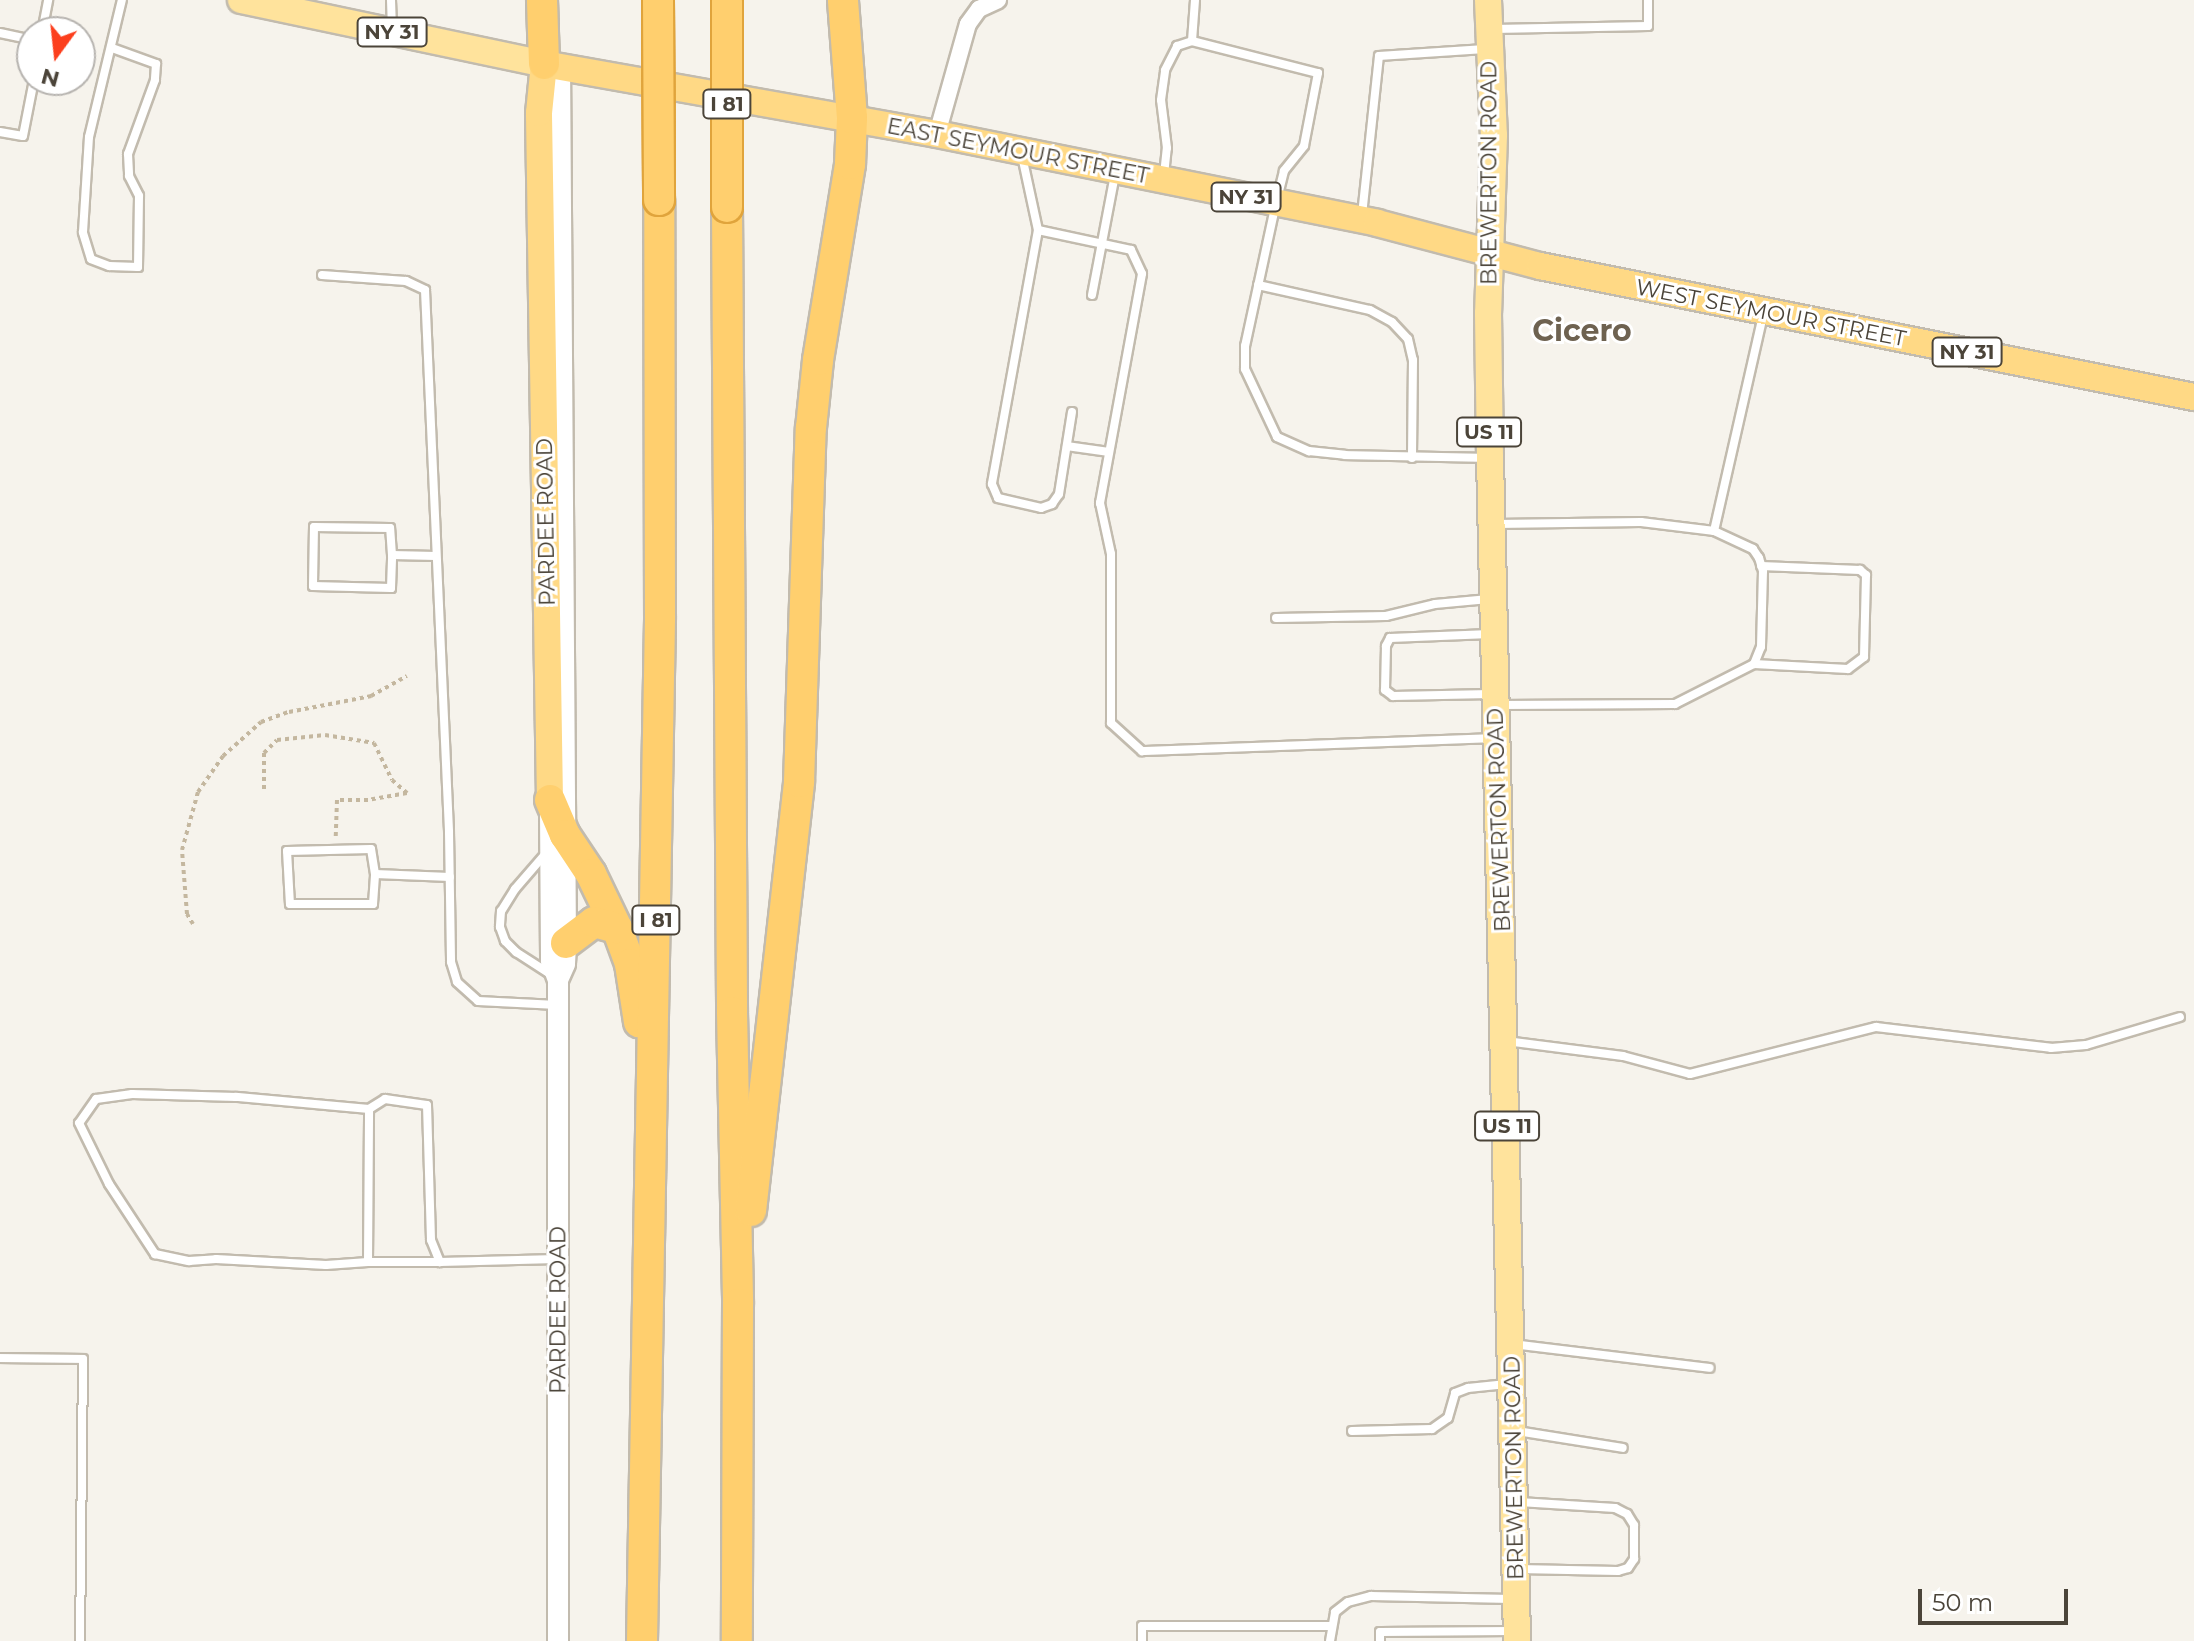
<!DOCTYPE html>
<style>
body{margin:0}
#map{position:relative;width:2194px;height:1641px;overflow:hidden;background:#f6f3ec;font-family:Montserrat,sans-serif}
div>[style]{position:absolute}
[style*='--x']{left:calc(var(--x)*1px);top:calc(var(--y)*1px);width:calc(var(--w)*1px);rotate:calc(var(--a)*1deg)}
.path>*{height:4px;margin-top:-2px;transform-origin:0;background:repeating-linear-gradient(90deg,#c4b79f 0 4px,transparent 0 8px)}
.roads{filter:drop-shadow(2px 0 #c2bbae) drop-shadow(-2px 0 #c2bbae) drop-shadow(0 2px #c2bbae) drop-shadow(0 -2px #c2bbae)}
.service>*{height:8px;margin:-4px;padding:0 4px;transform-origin:4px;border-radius:4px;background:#fff}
.minor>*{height:16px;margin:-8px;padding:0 8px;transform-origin:8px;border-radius:8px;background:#fff}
.tertiary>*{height:20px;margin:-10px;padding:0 10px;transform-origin:10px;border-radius:10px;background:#fff}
.primary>*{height:26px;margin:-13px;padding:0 13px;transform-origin:13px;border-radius:13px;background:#ffe39c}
.trunk>*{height:26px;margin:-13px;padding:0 13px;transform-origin:13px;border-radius:13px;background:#ffd985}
.motorway>*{height:30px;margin:-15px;padding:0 15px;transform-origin:15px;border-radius:15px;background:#ffcf6e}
.bridges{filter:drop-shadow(2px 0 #e0a43c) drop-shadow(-2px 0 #e0a43c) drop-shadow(0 2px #e0a43c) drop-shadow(0 -2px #e0a43c)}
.motorway-bridge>*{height:30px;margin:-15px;padding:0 15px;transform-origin:15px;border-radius:15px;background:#ffcf6e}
span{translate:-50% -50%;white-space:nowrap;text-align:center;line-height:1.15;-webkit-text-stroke:6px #fff;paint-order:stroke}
.shield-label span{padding:2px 6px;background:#fff;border:2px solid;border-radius:6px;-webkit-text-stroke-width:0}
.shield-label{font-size:20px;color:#4b4439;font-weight:700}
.street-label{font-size:22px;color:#4b4439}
.district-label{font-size:30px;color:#6e6250;font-weight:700}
.north{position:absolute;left:16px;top:16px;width:80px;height:80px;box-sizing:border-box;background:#fff;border:2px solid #b7b4b0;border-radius:50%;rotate:195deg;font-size:22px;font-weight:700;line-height:32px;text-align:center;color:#4b4439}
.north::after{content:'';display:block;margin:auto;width:28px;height:36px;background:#fc3f1d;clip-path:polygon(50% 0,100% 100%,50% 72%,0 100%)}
.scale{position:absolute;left:1918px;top:1589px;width:150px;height:36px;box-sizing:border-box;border:4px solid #4b4439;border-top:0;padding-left:10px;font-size:24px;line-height:28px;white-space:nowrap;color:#4b4439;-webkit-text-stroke:6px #fff;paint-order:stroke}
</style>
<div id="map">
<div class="path">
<div style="--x:264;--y:789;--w:36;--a:-90"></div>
<div style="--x:264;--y:753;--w:18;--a:-45"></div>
<div style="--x:277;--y:740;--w:48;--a:-5.9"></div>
<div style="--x:325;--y:735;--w:50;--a:9.3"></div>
<div style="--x:374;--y:743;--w:41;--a:64.1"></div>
<div style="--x:392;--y:780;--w:20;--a:41"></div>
<div style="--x:407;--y:793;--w:40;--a:170"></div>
<div style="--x:368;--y:800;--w:31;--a:180"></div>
<div style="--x:337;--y:800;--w:38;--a:92"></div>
<div style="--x:193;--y:924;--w:12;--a:-121"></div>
<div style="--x:187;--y:914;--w:64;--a:-94.5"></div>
<div style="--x:182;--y:850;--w:60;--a:-74.6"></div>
<div style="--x:198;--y:792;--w:44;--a:-55.2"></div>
<div style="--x:223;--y:756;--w:51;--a:-41.8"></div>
<div style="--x:261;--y:722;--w:30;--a:-20"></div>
<div style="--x:289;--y:712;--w:84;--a:-11"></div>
<div style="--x:371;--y:696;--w:41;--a:-29.1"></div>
</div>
<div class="roads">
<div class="service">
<div style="--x:391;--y:0;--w:27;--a:88"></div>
<div style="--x:1494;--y:29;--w:154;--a:-1.1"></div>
<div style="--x:1648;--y:26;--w:26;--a:-90"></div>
<div style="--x:42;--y:32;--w:33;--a:-79"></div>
<div style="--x:0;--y:33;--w:33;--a:12"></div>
<div style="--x:1192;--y:41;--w:130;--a:14.3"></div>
<div style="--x:1318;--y:73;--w:74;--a:100.9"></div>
<div style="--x:1304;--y:146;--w:32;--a:129"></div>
<div style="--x:1284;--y:171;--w:33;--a:104"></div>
<div style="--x:1276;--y:203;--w:146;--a:102.2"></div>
<div style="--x:1245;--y:346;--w:23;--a:90"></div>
<div style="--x:1245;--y:369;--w:75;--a:64.8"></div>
<div style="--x:1277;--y:437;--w:35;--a:24"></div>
<div style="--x:1309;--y:451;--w:36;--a:6"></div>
<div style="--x:1345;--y:455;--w:142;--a:1.2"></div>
<div style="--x:112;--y:48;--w:47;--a:20"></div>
<div style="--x:156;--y:64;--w:16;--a:94"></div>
<div style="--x:155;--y:80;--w:79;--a:110"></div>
<div style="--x:128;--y:154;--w:22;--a:87"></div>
<div style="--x:129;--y:176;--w:22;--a:63"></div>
<div style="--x:139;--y:196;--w:71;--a:90.8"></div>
<div style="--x:138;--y:267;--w:29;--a:-178"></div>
<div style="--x:109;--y:266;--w:19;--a:-159"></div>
<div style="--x:91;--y:259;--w:28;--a:-107"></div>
<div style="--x:83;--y:232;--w:95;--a:-86.4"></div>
<div style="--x:89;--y:137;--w:141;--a:-76.5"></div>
<div style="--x:0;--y:132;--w:23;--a:10"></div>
<div style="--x:23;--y:136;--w:57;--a:-78.9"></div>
<div style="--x:1022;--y:156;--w:76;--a:77.8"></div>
<div style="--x:1038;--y:230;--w:258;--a:100.3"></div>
<div style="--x:992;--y:484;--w:15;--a:67"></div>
<div style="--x:998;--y:498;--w:44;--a:13.1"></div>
<div style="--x:1041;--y:508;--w:12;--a:-20"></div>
<div style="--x:1052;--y:504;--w:12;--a:-55"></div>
<div style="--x:1059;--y:494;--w:83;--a:-81"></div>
<div style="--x:1164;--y:175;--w:27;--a:-84"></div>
<div style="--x:1167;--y:148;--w:48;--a:-97.1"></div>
<div style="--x:1161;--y:100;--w:30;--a:-82"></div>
<div style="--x:1165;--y:70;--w:27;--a:-63"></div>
<div style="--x:1177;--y:46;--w:16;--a:-18"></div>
<div style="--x:1192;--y:41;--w:41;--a:-85.8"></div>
<div style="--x:1362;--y:215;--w:160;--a:-83.9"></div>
<div style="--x:1379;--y:56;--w:106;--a:-3.8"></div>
<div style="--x:1038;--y:230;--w:95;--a:12.1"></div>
<div style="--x:1131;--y:250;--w:26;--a:65"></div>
<div style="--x:1142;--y:274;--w:233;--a:100.4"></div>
<div style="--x:1100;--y:503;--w:52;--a:77.8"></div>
<div style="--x:1111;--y:554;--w:169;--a:90"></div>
<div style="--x:1111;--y:723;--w:42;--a:42.1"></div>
<div style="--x:1142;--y:751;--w:350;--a:-2.1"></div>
<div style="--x:322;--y:275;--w:84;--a:4.1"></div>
<div style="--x:406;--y:281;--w:21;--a:25"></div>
<div style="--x:425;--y:290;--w:543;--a:87.46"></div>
<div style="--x:449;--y:832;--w:130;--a:89.1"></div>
<div style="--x:451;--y:962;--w:21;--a:73"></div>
<div style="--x:457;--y:982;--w:28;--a:42"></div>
<div style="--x:478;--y:1001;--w:79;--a:2.9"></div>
<div style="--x:1258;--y:285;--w:115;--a:12.6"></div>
<div style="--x:1370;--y:310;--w:25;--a:29"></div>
<div style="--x:1392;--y:322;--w:23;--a:47"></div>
<div style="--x:1408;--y:339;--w:22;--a:77"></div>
<div style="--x:1413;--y:360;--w:98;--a:90.6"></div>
<div style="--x:1092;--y:295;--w:123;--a:-79.2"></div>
<div style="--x:1067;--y:446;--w:42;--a:8.1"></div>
<div style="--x:1496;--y:524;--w:145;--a:-0.8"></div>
<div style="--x:1641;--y:522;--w:74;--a:7"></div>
<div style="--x:1714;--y:531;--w:221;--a:-77.2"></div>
<div style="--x:392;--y:555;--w:27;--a:-94"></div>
<div style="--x:390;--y:528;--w:76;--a:-179.2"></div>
<div style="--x:314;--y:527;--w:59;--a:91"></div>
<div style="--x:313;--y:586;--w:78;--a:1.5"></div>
<div style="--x:391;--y:588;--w:33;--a:-88"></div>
<div style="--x:392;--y:555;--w:44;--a:1.3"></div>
<div style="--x:1276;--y:618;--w:110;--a:-1"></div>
<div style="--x:1386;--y:616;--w:50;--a:-13.8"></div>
<div style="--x:1435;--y:604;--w:54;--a:-5.3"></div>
<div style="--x:1490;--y:634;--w:100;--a:177.7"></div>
<div style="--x:1390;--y:638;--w:9;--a:117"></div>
<div style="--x:1386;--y:646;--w:44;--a:91.3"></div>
<div style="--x:1385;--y:690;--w:10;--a:37"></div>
<div style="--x:1393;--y:696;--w:98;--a:-1.2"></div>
<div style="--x:1754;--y:664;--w:94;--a:3"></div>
<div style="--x:1848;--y:669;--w:20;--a:-37"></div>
<div style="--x:1864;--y:657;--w:82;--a:-88.6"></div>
<div style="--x:1866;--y:575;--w:8;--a:-140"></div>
<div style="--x:1860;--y:570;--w:99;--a:-177.7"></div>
<div style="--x:1500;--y:705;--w:175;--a:-0.3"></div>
<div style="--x:1675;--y:704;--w:89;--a:-26.9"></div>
<div style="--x:1754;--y:664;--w:18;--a:-68"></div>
<div style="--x:1761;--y:647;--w:76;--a:-88.5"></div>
<div style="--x:1763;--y:571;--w:14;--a:-107"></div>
<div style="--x:1759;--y:558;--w:11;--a:-124"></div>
<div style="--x:1753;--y:549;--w:43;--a:-155.2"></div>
<div style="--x:547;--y:852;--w:49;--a:130.9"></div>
<div style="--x:515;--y:889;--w:26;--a:122"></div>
<div style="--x:501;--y:911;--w:16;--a:94"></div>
<div style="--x:500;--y:927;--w:15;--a:70"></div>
<div style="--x:505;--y:941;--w:16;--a:45"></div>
<div style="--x:516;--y:952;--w:40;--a:32.9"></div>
<div style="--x:375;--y:874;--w:25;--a:-99"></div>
<div style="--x:371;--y:849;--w:84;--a:178.6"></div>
<div style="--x:287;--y:851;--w:53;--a:86.8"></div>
<div style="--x:290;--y:904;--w:83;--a:0"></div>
<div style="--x:373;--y:904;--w:30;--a:-86"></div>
<div style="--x:375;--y:874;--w:75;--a:2.3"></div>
<div style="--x:1506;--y:1041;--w:118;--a:7.3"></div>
<div style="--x:1623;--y:1056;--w:69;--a:15"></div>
<div style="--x:1690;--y:1074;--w:192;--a:-14.2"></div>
<div style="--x:1876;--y:1027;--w:176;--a:6.8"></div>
<div style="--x:2051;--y:1048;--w:35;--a:-5"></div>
<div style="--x:2086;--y:1045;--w:98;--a:-16.6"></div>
<div style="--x:369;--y:1109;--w:134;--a:-174.8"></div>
<div style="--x:236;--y:1097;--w:104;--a:-178.3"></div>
<div style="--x:132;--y:1094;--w:36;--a:172"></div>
<div style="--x:96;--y:1099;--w:29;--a:125"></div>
<div style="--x:79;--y:1123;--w:68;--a:63.8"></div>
<div style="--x:109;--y:1184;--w:84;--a:56.7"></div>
<div style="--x:155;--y:1254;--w:35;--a:12"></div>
<div style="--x:189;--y:1261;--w:27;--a:-4"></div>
<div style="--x:216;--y:1259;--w:110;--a:3.1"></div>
<div style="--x:326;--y:1265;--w:42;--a:-4.1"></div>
<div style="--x:368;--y:1262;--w:153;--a:-89.6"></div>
<div style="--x:369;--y:1109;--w:19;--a:-32"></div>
<div style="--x:385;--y:1099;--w:42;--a:8.1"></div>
<div style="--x:427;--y:1105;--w:135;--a:88.3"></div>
<div style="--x:431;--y:1240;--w:24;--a:68"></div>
<div style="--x:440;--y:1262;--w:117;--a:-1.5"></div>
<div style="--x:368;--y:1262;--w:72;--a:0"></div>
<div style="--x:1512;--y:1344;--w:199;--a:6.9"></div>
<div style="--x:0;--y:1358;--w:83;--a:0.7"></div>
<div style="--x:83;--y:1359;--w:282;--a:90.6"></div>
<div style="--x:1352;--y:1431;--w:80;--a:-1.4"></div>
<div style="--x:1432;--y:1429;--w:19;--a:-35"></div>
<div style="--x:1448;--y:1418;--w:26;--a:-74"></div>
<div style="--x:1455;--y:1393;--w:14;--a:-21"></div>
<div style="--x:1468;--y:1388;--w:39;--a:-6"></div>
<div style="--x:1517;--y:1431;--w:107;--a:9.1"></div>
<div style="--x:1518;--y:1569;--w:100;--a:1.1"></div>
<div style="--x:1618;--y:1571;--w:10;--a:-17"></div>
<div style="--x:1628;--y:1568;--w:11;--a:-56"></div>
<div style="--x:1634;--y:1559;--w:34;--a:-90"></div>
<div style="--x:1634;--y:1525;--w:13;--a:-122"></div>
<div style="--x:1627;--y:1514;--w:13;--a:-153"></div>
<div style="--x:1615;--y:1508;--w:96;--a:-176.4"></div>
<div style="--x:1142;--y:1641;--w:15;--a:-90"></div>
<div style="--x:1142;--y:1626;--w:188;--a:0"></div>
<div style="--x:1330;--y:1641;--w:29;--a:-80"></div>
<div style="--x:1335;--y:1612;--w:16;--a:-38"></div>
<div style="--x:1348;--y:1602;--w:24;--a:-15"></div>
<div style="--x:1371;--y:1596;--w:140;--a:1.2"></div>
<div style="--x:1380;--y:1641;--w:9;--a:-90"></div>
<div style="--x:1380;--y:1632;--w:132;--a:-0.4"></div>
</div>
<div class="minor">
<div style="--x:937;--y:134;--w:114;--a:-74.3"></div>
<div style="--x:968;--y:24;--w:19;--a:-54"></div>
<div style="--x:979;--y:9;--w:21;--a:-25"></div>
</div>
<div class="tertiary">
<div style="--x:550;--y:812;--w:149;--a:89.6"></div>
<div style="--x:551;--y:961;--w:20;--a:70"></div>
<div style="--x:558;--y:980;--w:661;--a:90"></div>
<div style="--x:558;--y:980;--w:17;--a:-66"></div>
<div style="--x:565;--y:964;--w:21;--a:-87"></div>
<div style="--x:566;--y:943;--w:875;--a:-90.39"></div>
</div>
<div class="primary">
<div style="--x:241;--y:0;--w:310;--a:11.9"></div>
<div style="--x:1488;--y:0;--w:135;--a:87.5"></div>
<div style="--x:1494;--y:135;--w:178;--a:91.9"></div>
<div style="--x:1488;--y:313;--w:145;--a:89.2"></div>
<div style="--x:1490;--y:458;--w:1183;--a:88.69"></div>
</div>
<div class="trunk">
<div style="--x:550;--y:800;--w:687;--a:-90.92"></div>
<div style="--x:539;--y:113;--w:49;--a:-84.2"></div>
<div style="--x:544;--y:64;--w:399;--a:10.1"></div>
<div style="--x:937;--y:134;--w:449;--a:11.4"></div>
<div style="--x:1377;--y:223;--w:169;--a:14.8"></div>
<div style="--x:1540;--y:266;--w:667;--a:11.33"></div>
</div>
<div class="motorway">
<div style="--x:542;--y:0;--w:64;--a:88.2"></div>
<div style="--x:727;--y:207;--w:805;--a:89.64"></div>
<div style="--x:732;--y:1012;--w:292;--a:88.8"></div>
<div style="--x:738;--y:1304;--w:337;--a:90.2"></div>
<div style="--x:550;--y:800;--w:38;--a:67"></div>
<div style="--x:565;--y:835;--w:47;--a:56.3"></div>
<div style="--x:591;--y:874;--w:60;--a:64.3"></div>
<div style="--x:617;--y:928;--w:38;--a:70"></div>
<div style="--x:630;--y:964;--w:59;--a:81.2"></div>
<div style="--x:566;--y:943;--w:35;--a:-37"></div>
<div style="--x:594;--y:922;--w:24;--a:15"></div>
<div style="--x:751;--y:1211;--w:432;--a:-83.6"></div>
<div style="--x:799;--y:782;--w:354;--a:-88.1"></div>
<div style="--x:811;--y:428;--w:68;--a:-84.1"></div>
<div style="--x:818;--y:360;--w:199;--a:-80.7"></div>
<div style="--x:850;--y:164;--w:46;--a:-87.5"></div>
<div style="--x:852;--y:118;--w:118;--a:-94.4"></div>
<div style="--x:642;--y:1641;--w:1025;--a:-88.99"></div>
<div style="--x:660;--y:616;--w:416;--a:-90.1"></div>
</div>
</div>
<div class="bridges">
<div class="motorway-bridge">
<div style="--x:658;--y:0;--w:200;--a:89.7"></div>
<div style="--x:727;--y:1;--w:206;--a:90"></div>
</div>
</div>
<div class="shield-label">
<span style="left:392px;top:32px">NY 31</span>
<span style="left:727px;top:104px">I 81</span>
<span style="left:1246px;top:197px">NY 31</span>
<span style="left:1967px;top:352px">NY 31</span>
<span style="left:1489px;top:432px">US 11</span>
<span style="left:656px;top:920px">I 81</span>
<span style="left:1507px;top:1126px">US 11</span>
</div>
<div class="street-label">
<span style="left:1018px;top:151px;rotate:11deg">EAST SEYMOUR STREET</span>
<span style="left:1489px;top:173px;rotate:-90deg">BREWERTON ROAD</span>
<span style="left:1771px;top:313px;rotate:11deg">WEST SEYMOUR STREET</span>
<span style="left:546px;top:522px;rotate:-91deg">PARDEE ROAD</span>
<span style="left:1499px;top:820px;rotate:-92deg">BREWERTON ROAD</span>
<span style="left:558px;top:1310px;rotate:-90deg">PARDEE ROAD</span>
<span style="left:1514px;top:1468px;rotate:-91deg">BREWERTON ROAD</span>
</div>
<div class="district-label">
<span style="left:1582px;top:331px">Cicero</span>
</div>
<div class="north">N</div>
<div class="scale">50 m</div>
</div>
